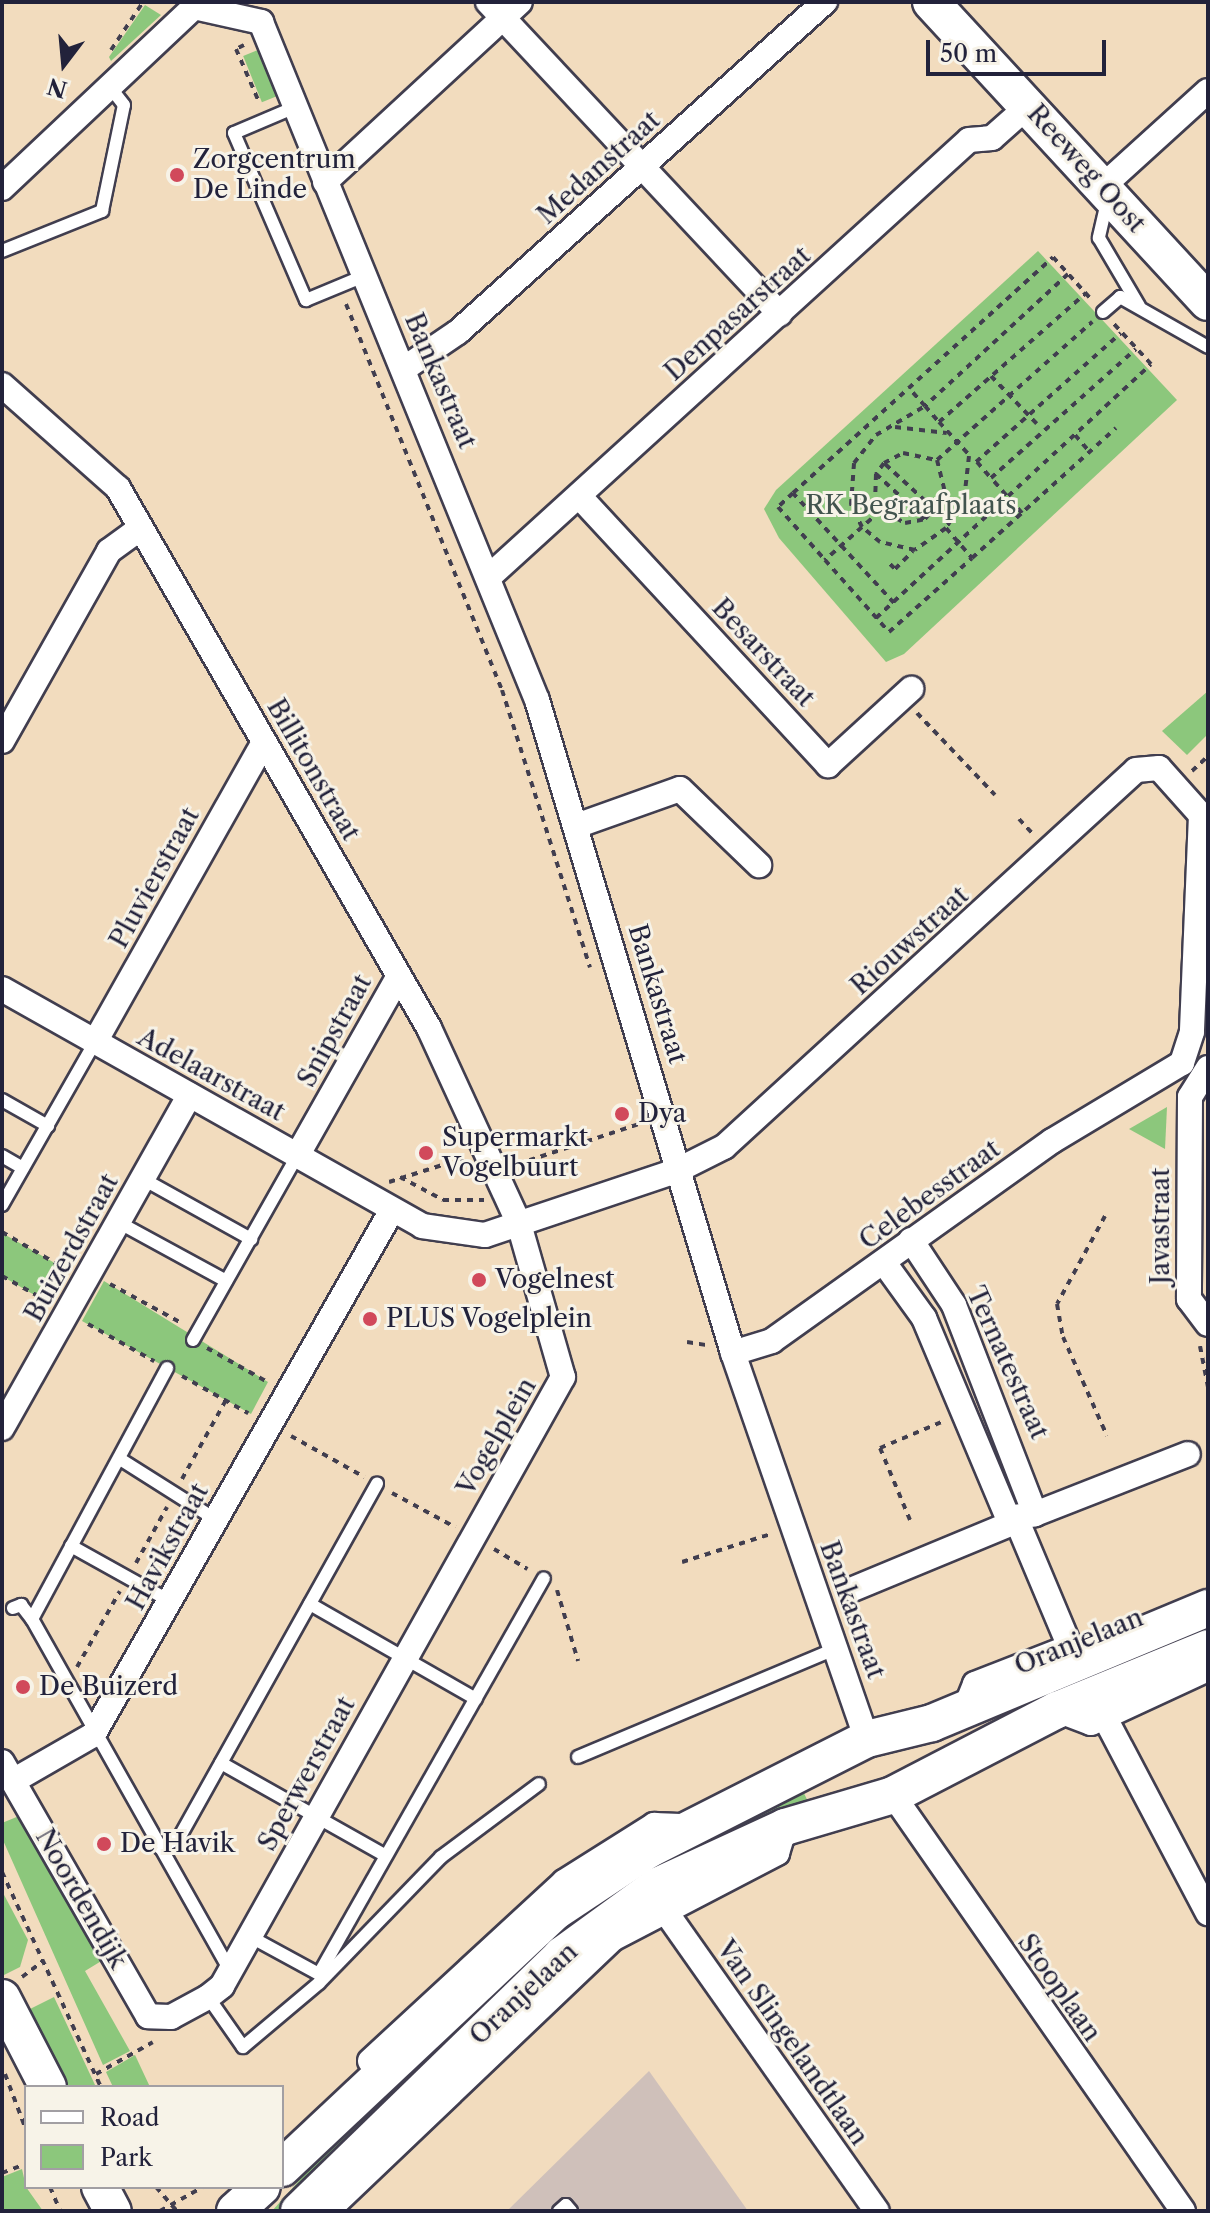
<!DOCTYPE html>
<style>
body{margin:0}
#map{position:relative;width:1210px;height:2213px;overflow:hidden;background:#f2dcbe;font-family:"Libre Caslon Text",serif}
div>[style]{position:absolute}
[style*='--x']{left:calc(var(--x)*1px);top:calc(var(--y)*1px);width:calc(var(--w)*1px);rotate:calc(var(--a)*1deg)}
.industrial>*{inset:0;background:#cfc0ba}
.green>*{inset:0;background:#8cc77c;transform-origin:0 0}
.path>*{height:4px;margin-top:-2px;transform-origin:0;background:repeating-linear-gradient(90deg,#413e4f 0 6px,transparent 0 12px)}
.roads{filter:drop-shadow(2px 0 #413e4f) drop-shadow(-2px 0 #413e4f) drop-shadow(0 2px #413e4f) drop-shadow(0 -2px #413e4f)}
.lane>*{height:12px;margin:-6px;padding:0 6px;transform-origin:6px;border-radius:6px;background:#fff}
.street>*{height:24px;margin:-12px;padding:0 12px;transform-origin:12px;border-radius:12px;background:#fff}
.secondary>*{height:36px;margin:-18px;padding:0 18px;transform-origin:18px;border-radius:18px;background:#fff}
.dots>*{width:22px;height:22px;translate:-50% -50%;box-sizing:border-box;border:4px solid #f7f3e8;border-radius:50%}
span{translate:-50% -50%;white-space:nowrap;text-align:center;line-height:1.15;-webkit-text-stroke:6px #f7f3e8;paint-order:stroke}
.poi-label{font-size:26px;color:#22223b}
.left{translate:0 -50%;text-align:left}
.street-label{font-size:26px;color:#22223b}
.park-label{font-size:26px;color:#42544e}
.frame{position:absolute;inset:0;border:4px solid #22223b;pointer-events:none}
.legend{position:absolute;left:24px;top:2085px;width:260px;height:104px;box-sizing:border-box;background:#f7f3e8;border:2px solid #a29fa3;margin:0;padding:10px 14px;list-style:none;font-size:24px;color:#22223b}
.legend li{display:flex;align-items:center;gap:16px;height:40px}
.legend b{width:40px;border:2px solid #a29fa3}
.north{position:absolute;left:24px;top:24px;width:80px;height:80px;-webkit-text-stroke:6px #f7f3e8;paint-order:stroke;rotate:196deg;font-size:22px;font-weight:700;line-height:32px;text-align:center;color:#22223b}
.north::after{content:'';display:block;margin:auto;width:28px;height:36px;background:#22223b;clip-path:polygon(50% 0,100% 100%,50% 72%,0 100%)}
.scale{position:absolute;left:926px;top:40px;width:180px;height:36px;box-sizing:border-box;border:4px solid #22223b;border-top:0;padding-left:10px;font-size:24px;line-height:28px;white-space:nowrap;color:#22223b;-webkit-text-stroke:6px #f7f3e8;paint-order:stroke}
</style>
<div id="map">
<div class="industrial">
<div style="clip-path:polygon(649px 2071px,748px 2211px,507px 2211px)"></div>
</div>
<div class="green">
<div style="clip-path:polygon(145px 5px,161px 15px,111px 61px,109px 57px)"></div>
<div style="left:258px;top:50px;width:50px;height:16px;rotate:68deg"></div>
<div style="clip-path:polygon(1038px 251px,1177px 400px,904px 654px,886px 662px,779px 538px,764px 509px,776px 490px)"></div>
<div style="clip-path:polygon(1208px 691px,1208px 734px,1187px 755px,1162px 731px)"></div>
<div style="clip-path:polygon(1167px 1107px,1165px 1149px,1129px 1129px)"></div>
<div style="clip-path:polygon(2px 1233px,67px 1270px,48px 1303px,2px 1276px)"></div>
<div style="clip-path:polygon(104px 1281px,268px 1382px,251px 1414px,82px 1321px)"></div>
<div style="clip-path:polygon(802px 1789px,811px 1808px,728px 1844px,285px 2211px,272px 2211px,369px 2102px,605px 1887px)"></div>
<div style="clip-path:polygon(19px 1816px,103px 1960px,85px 1971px,130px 2051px,103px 2065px,2px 1838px,2px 1823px)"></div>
<div style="clip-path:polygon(2px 1891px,28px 1940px,20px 1967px,2px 1976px)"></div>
<div style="clip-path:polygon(54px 1997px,96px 2087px,65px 2087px,22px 2013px)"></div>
<div style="clip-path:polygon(135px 2055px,150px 2087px,113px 2087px,106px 2072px)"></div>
<div style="clip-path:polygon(22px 2169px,26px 2187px,43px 2211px,2px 2211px,2px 2177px)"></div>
</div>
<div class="path">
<div style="--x:244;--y:45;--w:9;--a:153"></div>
<div style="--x:236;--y:49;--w:58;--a:66.5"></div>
<div style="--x:111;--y:50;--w:58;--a:-56.3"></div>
<div style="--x:1068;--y:274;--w:195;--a:137.3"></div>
<div style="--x:925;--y:406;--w:21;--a:49"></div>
<div style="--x:939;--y:422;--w:196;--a:-41.3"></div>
<div style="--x:346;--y:304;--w:416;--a:68"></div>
<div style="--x:502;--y:690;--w:291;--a:72.4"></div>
<div style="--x:991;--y:376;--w:66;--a:46.2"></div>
<div style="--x:939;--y:422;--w:46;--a:47.6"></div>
<div style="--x:895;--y:427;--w:52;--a:6.6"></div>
<div style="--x:1075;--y:435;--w:23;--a:49"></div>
<div style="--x:969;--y:456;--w:44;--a:96.5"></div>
<div style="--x:964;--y:500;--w:33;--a:123"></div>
<div style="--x:946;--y:528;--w:40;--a:49"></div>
<div style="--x:972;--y:558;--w:194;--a:-42.1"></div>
<div style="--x:937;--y:460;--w:30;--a:76"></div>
<div style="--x:944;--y:489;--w:22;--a:117"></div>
<div style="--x:934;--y:509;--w:68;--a:-137.4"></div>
<div style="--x:884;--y:463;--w:21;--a:-28"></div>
<div style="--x:903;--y:453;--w:35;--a:12"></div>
<div style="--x:937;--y:460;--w:208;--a:-41.7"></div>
<div style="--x:976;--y:462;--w:194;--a:-41.7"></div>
<div style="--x:977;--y:462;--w:21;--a:49"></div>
<div style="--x:884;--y:463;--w:14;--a:126"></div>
<div style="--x:876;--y:474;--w:67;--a:42.6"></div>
<div style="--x:925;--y:519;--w:13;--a:-48"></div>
<div style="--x:876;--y:474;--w:33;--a:92"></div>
<div style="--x:875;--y:507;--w:34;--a:28"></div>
<div style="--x:905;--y:523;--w:20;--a:-11"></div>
<div style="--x:793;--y:493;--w:21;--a:137"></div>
<div style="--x:778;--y:507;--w:71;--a:48.4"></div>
<div style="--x:880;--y:511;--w:24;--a:138"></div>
<div style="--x:862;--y:527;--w:25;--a:-117"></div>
<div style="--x:851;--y:505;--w:42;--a:-85.9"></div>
<div style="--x:854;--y:463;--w:36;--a:-52"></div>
<div style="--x:876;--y:435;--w:57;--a:-30.6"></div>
<div style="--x:925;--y:406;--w:24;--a:-132"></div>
<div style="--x:1022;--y:513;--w:47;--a:-131.5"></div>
<div style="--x:991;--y:478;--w:194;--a:-41.7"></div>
<div style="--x:946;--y:528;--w:38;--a:145"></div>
<div style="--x:915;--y:550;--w:36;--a:-167"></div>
<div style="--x:880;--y:542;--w:23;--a:-140"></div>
<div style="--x:862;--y:527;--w:50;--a:138.3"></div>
<div style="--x:825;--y:560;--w:96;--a:48.4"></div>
<div style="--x:889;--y:632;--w:111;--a:-41.7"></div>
<div style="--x:890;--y:564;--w:7;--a:45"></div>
<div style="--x:895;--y:569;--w:25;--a:-45"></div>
<div style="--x:894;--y:603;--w:149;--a:-132.6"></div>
<div style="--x:793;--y:493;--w:351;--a:-42.2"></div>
<div style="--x:1053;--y:257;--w:57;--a:47.9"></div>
<div style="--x:876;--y:618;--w:374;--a:-42.7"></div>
<div style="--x:1151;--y:364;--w:56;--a:-132.8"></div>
<div style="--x:917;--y:713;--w:113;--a:46.4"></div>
<div style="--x:1192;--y:771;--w:22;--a:-43"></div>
<div style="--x:1019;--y:819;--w:22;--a:47"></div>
<div style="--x:518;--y:1164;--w:127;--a:-18.3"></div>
<div style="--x:400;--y:1177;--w:49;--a:28.1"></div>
<div style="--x:443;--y:1200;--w:41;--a:0"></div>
<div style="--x:389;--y:1182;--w:79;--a:-17.7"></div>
<div style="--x:1105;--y:1216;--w:100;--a:118.6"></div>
<div style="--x:1057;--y:1304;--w:34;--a:80"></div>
<div style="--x:1063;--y:1337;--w:108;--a:66"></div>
<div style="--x:2;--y:1232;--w:75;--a:30.3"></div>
<div style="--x:2;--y:1276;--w:54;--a:29"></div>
<div style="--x:110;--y:1284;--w:83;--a:28.7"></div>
<div style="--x:88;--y:1324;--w:76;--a:29.3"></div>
<div style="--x:687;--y:1342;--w:20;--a:9"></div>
<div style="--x:1200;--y:1346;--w:42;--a:79"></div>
<div style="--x:207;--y:1348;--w:71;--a:29.4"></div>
<div style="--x:182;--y:1376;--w:76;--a:29.3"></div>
<div style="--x:291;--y:1436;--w:84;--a:29.3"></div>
<div style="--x:182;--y:1479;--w:90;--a:-60.9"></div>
<div style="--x:392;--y:1493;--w:72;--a:28.4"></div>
<div style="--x:910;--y:1520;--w:78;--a:-112.6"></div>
<div style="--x:880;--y:1448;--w:69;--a:-22.9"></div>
<div style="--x:494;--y:1549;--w:39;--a:31"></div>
<div style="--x:682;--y:1562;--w:93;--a:-17.5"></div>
<div style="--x:136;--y:1563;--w:64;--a:-61"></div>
<div style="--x:557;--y:1590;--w:74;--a:73.5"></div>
<div style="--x:77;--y:1667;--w:87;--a:-60.5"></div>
<div style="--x:2;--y:1872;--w:237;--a:65.3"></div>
<div style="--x:22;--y:1977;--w:25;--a:-37"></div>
<div style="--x:5;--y:2074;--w:60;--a:69.4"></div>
<div style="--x:96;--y:2074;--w:65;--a:-29.3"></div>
<div style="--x:2;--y:2173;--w:26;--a:-21"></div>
<div style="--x:50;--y:2187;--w:26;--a:67"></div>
<div style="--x:156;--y:2187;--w:32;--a:49"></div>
<div style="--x:160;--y:2211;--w:49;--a:-29.2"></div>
</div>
<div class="roads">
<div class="lane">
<div style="--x:293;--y:108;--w:64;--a:157"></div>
<div style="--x:234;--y:133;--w:182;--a:66.7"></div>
<div style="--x:306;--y:300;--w:63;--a:-22.5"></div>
<div style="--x:1107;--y:202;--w:37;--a:103"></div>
<div style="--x:1099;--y:238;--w:79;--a:59.5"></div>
<div style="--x:2;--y:251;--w:108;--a:-21.8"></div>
<div style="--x:102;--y:211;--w:108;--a:-78.3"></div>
<div style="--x:124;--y:105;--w:23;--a:-128"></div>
<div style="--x:1103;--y:312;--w:23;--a:-41"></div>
<div style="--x:1120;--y:297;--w:101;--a:29.6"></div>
<div style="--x:2;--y:1100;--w:53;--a:29.5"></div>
<div style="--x:2;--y:1156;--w:24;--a:30"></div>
<div style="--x:143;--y:1179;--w:124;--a:29.1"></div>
<div style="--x:2;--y:1205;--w:188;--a:-60.3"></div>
<div style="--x:118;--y:1222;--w:123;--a:28.6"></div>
<div style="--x:193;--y:1340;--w:211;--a:-60.5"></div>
<div style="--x:120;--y:1459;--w:112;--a:32.3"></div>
<div style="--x:71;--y:1546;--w:113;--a:29.1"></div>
<div style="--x:310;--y:1604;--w:191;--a:29.8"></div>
<div style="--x:13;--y:1608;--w:9;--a:-21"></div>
<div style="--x:21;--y:1605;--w:18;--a:52"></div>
<div style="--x:32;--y:1619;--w:404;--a:60.6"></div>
<div style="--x:32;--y:1619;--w:285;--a:-61.7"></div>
<div style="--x:578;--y:1757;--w:279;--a:-22.8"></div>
<div style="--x:221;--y:1763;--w:189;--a:29.4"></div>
<div style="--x:160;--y:1848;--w:21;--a:-28"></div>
<div style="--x:179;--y:1838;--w:406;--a:-60.8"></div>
<div style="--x:249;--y:1936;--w:80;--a:28.5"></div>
<div style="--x:319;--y:1974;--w:455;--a:-60.4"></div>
<div style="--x:208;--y:1997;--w:61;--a:55"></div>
<div style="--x:243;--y:2047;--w:99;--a:-40.1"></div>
<div style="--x:319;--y:1983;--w:175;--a:-45.9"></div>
<div style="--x:441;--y:1857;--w:122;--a:-36.7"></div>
<div style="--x:559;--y:2211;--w:9;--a:-41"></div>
<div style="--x:566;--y:2205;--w:8;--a:50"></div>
</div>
<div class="street">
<div style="--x:488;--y:2;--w:427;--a:46.9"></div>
<div style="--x:194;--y:7;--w:69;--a:12.6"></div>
<div style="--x:261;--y:22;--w:732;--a:67.85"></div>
<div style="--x:537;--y:700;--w:682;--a:73.29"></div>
<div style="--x:733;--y:1353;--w:409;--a:70.9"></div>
<div style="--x:325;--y:182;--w:265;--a:-42.7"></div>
<div style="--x:1102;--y:187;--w:143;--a:-42.2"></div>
<div style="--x:2;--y:188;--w:264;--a:-43.3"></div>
<div style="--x:405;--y:368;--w:64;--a:-34.2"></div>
<div style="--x:458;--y:332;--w:494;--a:-42"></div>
<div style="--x:2;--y:385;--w:155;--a:41.6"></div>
<div style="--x:118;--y:488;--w:623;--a:60.06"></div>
<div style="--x:429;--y:1028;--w:216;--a:65.3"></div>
<div style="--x:519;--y:1224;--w:159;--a:74"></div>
<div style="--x:563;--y:1377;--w:698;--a:119.25"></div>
<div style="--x:222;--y:1986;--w:18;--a:142"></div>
<div style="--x:208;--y:1997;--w:42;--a:151.6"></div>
<div style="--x:171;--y:2017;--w:23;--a:-178"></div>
<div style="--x:148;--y:2016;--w:293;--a:-119.9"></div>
<div style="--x:579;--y:496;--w:367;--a:47.2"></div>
<div style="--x:828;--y:765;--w:113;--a:-42.5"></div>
<div style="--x:491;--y:575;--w:646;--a:-42.3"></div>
<div style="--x:969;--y:140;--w:23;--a:-5"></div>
<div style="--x:992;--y:138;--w:48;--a:-41.6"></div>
<div style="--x:2;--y:741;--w:218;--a:-60.6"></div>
<div style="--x:109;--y:551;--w:37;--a:-36"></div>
<div style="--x:576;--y:826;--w:110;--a:-19.6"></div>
<div style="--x:680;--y:789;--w:110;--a:43.9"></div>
<div style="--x:2;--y:989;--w:482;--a:29.4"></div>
<div style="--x:422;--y:1226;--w:64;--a:8.1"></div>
<div style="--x:485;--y:1235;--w:201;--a:-18.5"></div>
<div style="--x:676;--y:1171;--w:54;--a:-26.6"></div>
<div style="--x:724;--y:1147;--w:558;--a:-42.46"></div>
<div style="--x:1136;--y:770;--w:23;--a:-5"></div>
<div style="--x:1159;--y:768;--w:63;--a:48.2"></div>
<div style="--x:1201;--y:815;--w:217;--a:92.4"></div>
<div style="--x:1192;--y:1032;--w:33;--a:108"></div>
<div style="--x:1182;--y:1063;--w:152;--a:149"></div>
<div style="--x:1052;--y:1141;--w:344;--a:144.5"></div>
<div style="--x:772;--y:1341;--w:41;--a:162.9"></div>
<div style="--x:95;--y:1042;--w:344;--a:-60.6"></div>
<div style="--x:1208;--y:1068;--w:34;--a:122"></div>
<div style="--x:1190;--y:1097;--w:202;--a:90.3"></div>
<div style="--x:1189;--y:1299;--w:31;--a:53"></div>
<div style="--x:297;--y:1156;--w:207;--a:-60.5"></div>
<div style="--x:885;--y:1264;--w:67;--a:54.2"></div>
<div style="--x:924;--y:1318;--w:217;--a:67.2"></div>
<div style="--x:1008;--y:1518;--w:27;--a:-8"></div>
<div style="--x:1035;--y:1514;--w:224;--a:-111.2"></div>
<div style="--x:954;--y:1305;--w:78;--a:-123.5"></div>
<div style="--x:2;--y:1428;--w:382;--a:-60.6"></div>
<div style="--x:1035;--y:1514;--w:164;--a:-21.4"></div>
<div style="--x:853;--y:1589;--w:178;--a:-22.5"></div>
<div style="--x:1017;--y:1521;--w:137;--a:67.2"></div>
<div style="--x:965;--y:1709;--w:27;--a:-68"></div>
<div style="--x:975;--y:1684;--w:93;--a:-21.3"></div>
<div style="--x:1057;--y:1710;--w:36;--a:21"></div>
<div style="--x:1091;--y:1723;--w:129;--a:-24.8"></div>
<div style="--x:1104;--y:1716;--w:223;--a:62.2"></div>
<div style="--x:13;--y:1781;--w:92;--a:-29.9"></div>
<div style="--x:93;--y:1735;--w:604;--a:-60.34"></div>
<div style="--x:893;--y:1795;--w:507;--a:55.12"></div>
<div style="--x:663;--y:1908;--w:371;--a:54.8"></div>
<div style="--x:370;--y:2061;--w:264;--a:-42.7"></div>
<div style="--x:564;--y:1882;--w:107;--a:-32.3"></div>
<div style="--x:654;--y:1825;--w:33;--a:2"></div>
<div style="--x:327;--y:2211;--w:396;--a:-43.6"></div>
<div style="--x:614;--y:1938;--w:184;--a:-27.5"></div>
<div style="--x:777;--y:1853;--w:27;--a:-73"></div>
</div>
<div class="secondary">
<div style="--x:931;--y:2;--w:408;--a:47.3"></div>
<div style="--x:2;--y:1998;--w:100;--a:62.7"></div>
<div style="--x:282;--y:2168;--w:376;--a:-43.2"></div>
<div style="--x:556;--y:1911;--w:110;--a:-33.5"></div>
<div style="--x:648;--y:1850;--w:246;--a:-26.9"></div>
<div style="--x:867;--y:1739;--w:67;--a:-13.8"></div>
<div style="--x:932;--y:1723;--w:299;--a:-22.6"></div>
<div style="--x:100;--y:2187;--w:27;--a:62"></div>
<div style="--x:235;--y:2211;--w:36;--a:-42"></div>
<div style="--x:299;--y:2211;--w:367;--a:-44.2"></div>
<div style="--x:562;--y:1955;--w:117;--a:-36"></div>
<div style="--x:657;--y:1886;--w:141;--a:-24.7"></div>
<div style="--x:785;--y:1827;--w:113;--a:-16.5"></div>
<div style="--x:893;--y:1795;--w:185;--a:-27.4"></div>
<div style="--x:1057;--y:1710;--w:163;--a:-22.3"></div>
</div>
</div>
<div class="dots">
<div style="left:177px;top:175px;background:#d1495b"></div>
<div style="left:622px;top:1114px;background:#d1495b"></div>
<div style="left:426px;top:1153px;background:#d1495b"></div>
<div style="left:479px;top:1280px;background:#d1495b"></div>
<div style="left:370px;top:1319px;background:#d1495b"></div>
<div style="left:23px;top:1687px;background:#d1495b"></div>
<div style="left:104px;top:1844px;background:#d1495b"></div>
</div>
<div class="poi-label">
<span class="left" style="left:193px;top:175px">Zorgcentrum<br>De Linde</span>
<span class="left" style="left:638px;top:1114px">Dya</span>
<span class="left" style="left:442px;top:1153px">Supermarkt<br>Vogelbuurt</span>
<span class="left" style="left:495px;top:1280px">Vogelnest</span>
<span class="left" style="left:386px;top:1319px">PLUS Vogelplein</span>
<span class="left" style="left:39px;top:1687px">De Buizerd</span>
<span class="left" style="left:120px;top:1844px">De Havik</span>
</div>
<div class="street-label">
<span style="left:599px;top:168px;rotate:-42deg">Medanstraat</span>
<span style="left:1086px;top:169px;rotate:48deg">Reeweg Oost</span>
<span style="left:738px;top:314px;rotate:-42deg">Denpasarstraat</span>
<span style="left:440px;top:381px;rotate:67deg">Bankastraat</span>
<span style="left:763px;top:653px;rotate:47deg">Besarstraat</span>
<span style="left:313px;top:770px;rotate:60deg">Billitonstraat</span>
<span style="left:155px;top:878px;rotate:-61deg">Pluvierstraat</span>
<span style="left:910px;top:941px;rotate:-42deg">Riouwstraat</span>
<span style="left:657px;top:994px;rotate:73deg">Bankastraat</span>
<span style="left:335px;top:1031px;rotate:-61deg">Snipstraat</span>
<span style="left:211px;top:1075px;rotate:29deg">Adelaarstraat</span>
<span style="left:930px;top:1195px;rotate:-36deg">Celebesstraat</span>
<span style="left:1161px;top:1226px;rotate:-90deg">Javastraat</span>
<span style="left:72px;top:1248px;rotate:-61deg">Buizerdstraat</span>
<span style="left:1007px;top:1363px;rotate:66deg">Ternatestraat</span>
<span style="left:497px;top:1437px;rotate:-60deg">Vogelplein</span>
<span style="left:168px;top:1547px;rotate:-61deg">Havikstraat</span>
<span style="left:852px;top:1610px;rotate:70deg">Bankastraat</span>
<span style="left:1079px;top:1642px;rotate:-22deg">Oranjelaan</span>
<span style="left:307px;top:1774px;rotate:-61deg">Sperwerstraat</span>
<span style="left:81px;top:1899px;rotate:60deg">Noordendijk</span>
<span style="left:1059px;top:1988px;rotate:55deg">Stooplaan</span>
<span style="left:524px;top:1994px;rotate:-43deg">Oranjelaan</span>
<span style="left:792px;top:2043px;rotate:55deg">Van Slingelandtlaan</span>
</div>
<div class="park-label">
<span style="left:911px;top:506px">RK Begraafplaats</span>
</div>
<div class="frame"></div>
<ul class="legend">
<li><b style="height:10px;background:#fff"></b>Road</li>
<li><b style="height:22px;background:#8cc77c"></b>Park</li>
</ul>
<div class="north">N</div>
<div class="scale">50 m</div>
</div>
